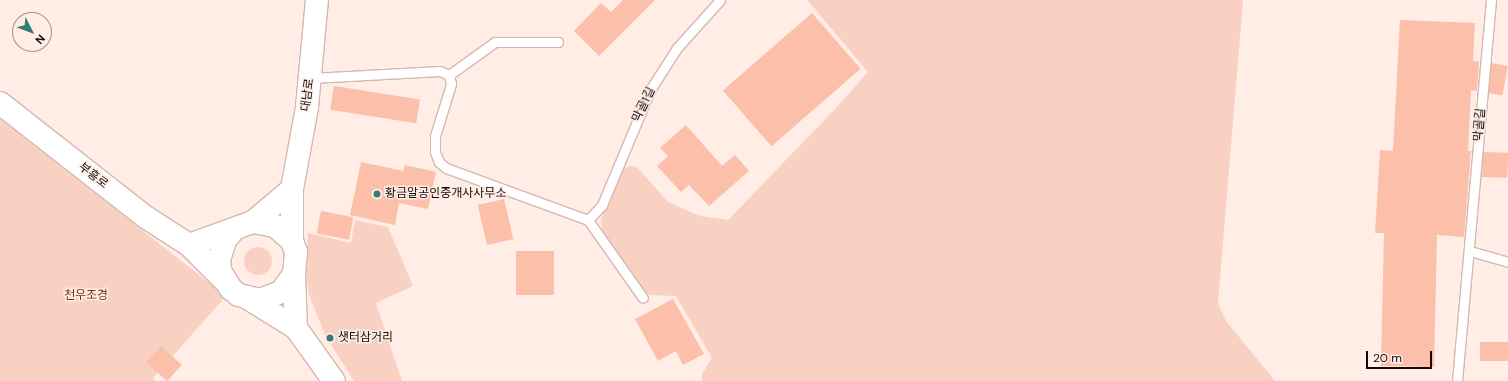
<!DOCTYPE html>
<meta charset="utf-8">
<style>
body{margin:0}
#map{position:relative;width:1508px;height:381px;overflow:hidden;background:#ffede6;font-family:"DM Sans","Noto Sans KR",sans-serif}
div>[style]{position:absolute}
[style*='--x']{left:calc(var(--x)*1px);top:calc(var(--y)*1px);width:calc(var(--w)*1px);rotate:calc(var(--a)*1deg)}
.green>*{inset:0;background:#f8d1c3}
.round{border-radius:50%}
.building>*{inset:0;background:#fcbfa9;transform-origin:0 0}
.roads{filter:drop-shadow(1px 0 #d5b8ae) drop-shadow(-1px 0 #d5b8ae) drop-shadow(0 1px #d5b8ae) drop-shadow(0 -1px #d5b8ae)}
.lane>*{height:9px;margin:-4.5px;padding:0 4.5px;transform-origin:4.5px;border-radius:4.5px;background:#fff}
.secondary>*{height:22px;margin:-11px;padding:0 11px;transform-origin:11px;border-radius:11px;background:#fff}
.dots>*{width:11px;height:11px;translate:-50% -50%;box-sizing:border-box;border:2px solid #ffede6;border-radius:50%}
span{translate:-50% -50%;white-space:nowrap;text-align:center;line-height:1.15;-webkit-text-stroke:3px #ffede6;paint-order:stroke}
.street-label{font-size:12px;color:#140a07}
.poi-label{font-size:12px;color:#140a07}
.left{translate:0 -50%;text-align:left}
.park-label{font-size:12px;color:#832c04}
.north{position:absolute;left:12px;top:12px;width:40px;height:40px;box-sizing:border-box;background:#ffede6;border:1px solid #a1928d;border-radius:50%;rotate:132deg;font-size:11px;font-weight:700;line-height:16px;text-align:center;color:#140a07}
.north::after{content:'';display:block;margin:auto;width:14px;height:18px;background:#357c74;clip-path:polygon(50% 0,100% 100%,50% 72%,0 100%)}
.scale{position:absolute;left:1366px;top:351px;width:66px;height:18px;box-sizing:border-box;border:2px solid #140a07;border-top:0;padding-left:5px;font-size:12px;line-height:14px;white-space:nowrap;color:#140a07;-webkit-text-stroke:3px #ffede6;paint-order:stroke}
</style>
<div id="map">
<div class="green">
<div style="clip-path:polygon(807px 0,1243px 0,1218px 303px,1226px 321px,1275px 381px,702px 381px,702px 374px,712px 358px,676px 296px,650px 295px,640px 288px,602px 234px,601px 220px,618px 176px,624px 168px,631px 166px,637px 167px,668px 202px,700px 216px,728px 220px,837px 107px,868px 72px)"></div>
<div style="clip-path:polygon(0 119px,226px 296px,153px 378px,155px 381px,0 381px)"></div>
<div style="clip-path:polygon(355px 220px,388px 227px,413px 286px,376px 303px,402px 381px,354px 381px,326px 337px,309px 295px,306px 269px,308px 233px,351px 243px)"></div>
<div class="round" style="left:244px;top:247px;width:28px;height:28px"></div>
</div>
<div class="building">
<div style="clip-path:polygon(623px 0,655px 0,599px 56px,574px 31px,601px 3px,611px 12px)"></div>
<div style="left:812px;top:13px;width:74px;height:118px;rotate:49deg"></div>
<div style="clip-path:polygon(1400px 20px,1475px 23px,1473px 61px,1479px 62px,1477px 91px,1471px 90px,1468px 151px,1471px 151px,1464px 237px,1437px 235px,1434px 367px,1381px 366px,1384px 233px,1375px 233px,1380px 150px,1393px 151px)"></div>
<div style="left:1491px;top:63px;width:17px;height:30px;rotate:10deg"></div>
<div style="left:334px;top:86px;width:87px;height:24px;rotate:9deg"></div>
<div style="clip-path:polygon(686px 125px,722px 166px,735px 155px,749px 171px,709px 206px,689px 185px,681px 192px,657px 166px,668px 156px,660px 148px)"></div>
<div style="left:1483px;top:152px;width:25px;height:25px;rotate:2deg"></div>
<div style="clip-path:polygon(361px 162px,403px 171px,405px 165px,436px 172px,428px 209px,399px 203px,395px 225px,350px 215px)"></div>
<div style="left:504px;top:199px;width:41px;height:27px;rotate:77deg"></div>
<div style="left:321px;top:211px;width:33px;height:23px;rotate:11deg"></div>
<div style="left:516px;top:251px;width:38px;height:44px"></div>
<div style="clip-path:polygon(673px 299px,704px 354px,683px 365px,676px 351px,658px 361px,635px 319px)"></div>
<div style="left:1508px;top:342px;width:19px;height:28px;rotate:90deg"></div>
<div style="left:161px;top:346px;width:28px;height:22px;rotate:42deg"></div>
</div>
<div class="roads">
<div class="lane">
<div style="--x:449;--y:75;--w:57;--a:-35.7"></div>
<div style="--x:495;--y:42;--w:63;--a:0"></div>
<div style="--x:311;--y:78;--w:129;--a:-3.1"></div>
<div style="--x:440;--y:71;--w:10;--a:24"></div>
<div style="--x:449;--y:75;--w:9;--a:77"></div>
<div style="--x:451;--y:84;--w:54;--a:107.1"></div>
<div style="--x:435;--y:136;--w:16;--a:90"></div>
<div style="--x:435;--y:152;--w:11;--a:68"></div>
<div style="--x:439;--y:162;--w:9;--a:41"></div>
<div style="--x:446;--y:168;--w:151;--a:20.1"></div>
<div style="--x:588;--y:220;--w:21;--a:-47"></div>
<div style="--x:602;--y:205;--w:125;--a:-67.3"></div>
<div style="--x:650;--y:90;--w:50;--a:-57.3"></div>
<div style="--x:677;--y:48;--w:64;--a:-48.1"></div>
<div style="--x:588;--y:220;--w:95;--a:54.8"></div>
<div style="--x:1470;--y:251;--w:40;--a:16"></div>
<div style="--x:1457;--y:381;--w:383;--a:-84.9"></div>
</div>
<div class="secondary">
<div style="--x:0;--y:103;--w:183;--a:38.1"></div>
<div style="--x:144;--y:216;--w:54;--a:32.8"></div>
<div style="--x:189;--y:245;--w:49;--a:45"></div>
<div style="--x:253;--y:222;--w:51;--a:-40.2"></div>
<div style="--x:292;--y:241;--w:52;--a:-90"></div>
<div style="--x:292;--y:189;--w:83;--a:-79.6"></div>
<div style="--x:307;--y:107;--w:107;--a:-84.7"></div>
<div style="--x:189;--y:245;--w:68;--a:-19.8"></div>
<div style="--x:253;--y:222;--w:22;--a:10"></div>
<div style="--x:275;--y:226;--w:23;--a:41"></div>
<div style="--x:292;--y:241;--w:12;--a:70"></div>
<div style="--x:296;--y:252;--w:22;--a:95"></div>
<div style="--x:294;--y:274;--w:22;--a:126"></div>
<div style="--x:281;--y:292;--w:22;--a:159"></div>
<div style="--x:260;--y:300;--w:22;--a:-167"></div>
<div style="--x:239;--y:295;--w:10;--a:-143"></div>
<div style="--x:231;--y:289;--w:21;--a:-121"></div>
<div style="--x:220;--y:271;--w:11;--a:-95"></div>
<div style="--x:219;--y:260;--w:21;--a:-73"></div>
<div style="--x:225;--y:240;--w:11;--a:-49"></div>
<div style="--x:294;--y:274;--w:54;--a:87.9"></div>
<div style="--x:249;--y:299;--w:55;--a:31.7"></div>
<div style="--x:296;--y:328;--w:65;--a:54.4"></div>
</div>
</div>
<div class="dots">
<div style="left:377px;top:194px;background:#357c74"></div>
<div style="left:330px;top:338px;background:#357c74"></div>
</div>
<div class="street-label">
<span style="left:308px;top:95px;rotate:-82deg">대남로</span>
<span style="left:644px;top:105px;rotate:-64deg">막골1길</span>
<span style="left:1480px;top:125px;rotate:-85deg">막골길</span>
<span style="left:93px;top:176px;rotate:38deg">부흥로</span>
</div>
<div class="poi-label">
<span class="left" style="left:385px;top:194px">황금알공인중개사사무소</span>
<span class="left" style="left:338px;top:338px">샛터삼거리</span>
</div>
<div class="park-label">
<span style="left:86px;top:296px">천우조경</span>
</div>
<div class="north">N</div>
<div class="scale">20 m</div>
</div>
